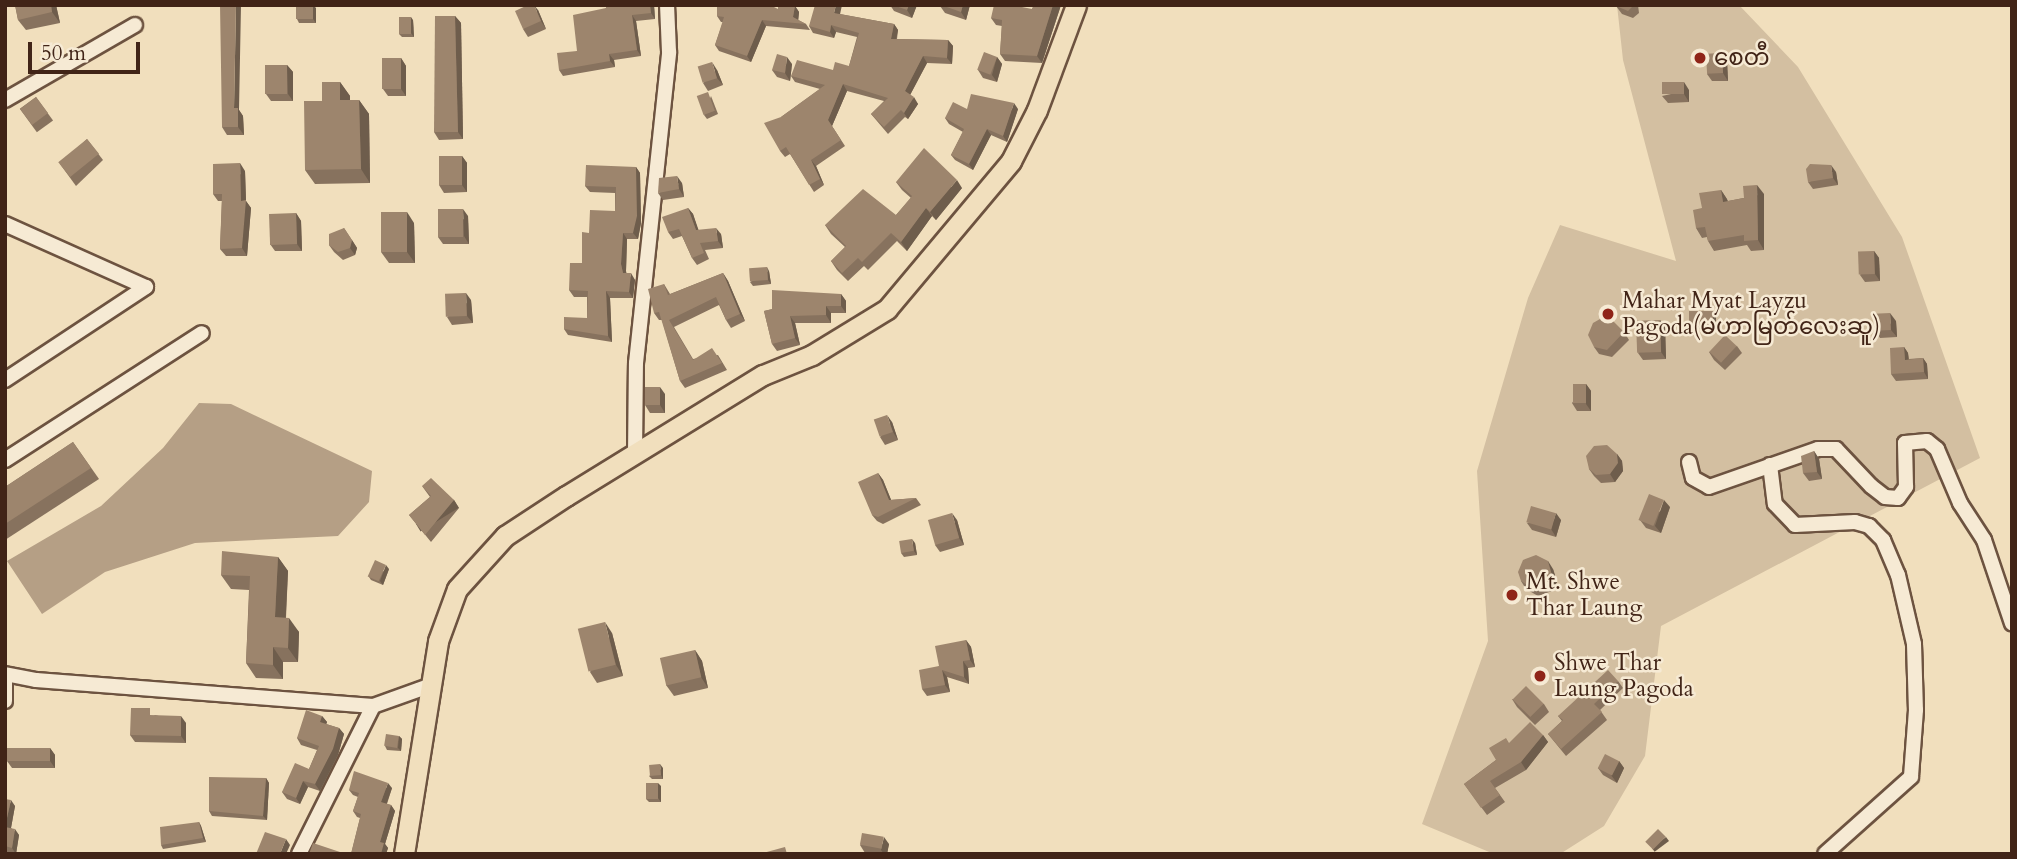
<!DOCTYPE html>
<meta charset="utf-8">
<style>
body{margin:0}
#map{position:relative;width:2017px;height:859px;overflow:hidden;background:#f1dfbd;font-family:Cardo,"Noto Sans Myanmar",serif}
div>[style]{position:absolute}
[style*='--x']{left:calc(var(--x)*1px);top:calc(var(--y)*1px);width:calc(var(--w)*1px);rotate:calc(var(--a)*1deg)}
.green>*{inset:0;background:#d3bfa1}
.water>*{inset:0;background:#b59f85}
.roads{filter:drop-shadow(2px 0 #6d5340) drop-shadow(-2px 0 #6d5340) drop-shadow(0 2px #6d5340) drop-shadow(0 -2px #6d5340)}
.minor>*{height:14px;margin:-7px;padding:0 7px;transform-origin:7px;border-radius:7px;background:#f6ead4}
.major>*{height:19px;margin:-9.5px;padding:0 9.5px;transform-origin:9.5px;border-radius:9.5px;background:#f1dfbd}
.wall>*{inset:0;background:#87725e;transform-origin:0 0}
.shaded-wall>*{inset:0;background:#6e5d4c;transform-origin:0 0}
.building>*{inset:0;background:#9d856d;transform-origin:0 0}
.dots>*{width:19px;height:19px;translate:-50% -50%;box-sizing:border-box;border:4px solid #f6ead4;border-radius:50%}
span{translate:-50% -50%;white-space:nowrap;text-align:center;line-height:1.15;-webkit-text-stroke:5px #f6ead4;paint-order:stroke}
.poi-label{font-size:23px;color:#412417}
.left{translate:0 -50%;text-align:left}
.frame{position:absolute;inset:0;border:7px solid #412417;pointer-events:none}
.scale{position:absolute;left:28px;top:42px;width:112px;height:32px;box-sizing:border-box;border:4px solid #412417;border-top:0;padding-left:9px;font-size:21px;line-height:24px;white-space:nowrap;color:#412417;-webkit-text-stroke:5px #f6ead4;paint-order:stroke}
</style>
<div id="map">
<div class="green">
<div style="clip-path:polygon(1617px 5px,1739px 5px,1798px 67px,1902px 237px,1980px 458px,1661px 626px,1645px 756px,1604px 826px,1560px 854px,1494px 854px,1422px 824px,1488px 641px,1477px 471px,1528px 298px,1560px 225px,1676px 261px,1623px 60px)"></div>
</div>
<div class="water">
<div style="clip-path:polygon(199px 403px,231px 404px,372px 471px,369px 502px,338px 536px,195px 543px,105px 572px,42px 614px,7px 561px,101px 506px,163px 448px)"></div>
</div>
<div class="roads">
<div class="minor">
<div style="--x:5;--y:100;--w:150;--a:-30"></div>
<div style="--x:5;--y:224;--w:154;--a:24.1"></div>
<div style="--x:5;--y:380;--w:169;--a:-33.4"></div>
<div style="--x:635;--y:455;--w:92;--a:-89.4"></div>
<div style="--x:636;--y:363;--w:313;--a:-83.9"></div>
<div style="--x:669;--y:52;--w:47;--a:-92.4"></div>
<div style="--x:5;--y:460;--w:234;--a:-32.8"></div>
<div style="--x:1689;--y:462;--w:16;--a:76"></div>
<div style="--x:1693;--y:478;--w:18;--a:29"></div>
<div style="--x:1709;--y:487;--w:115;--a:-19.2"></div>
<div style="--x:1818;--y:449;--w:18;--a:0"></div>
<div style="--x:1836;--y:449;--w:51;--a:46.6"></div>
<div style="--x:1871;--y:486;--w:18;--a:38"></div>
<div style="--x:1885;--y:497;--w:13;--a:4"></div>
<div style="--x:1898;--y:498;--w:14;--a:-54"></div>
<div style="--x:1906;--y:487;--w:44;--a:-91.3"></div>
<div style="--x:1905;--y:443;--w:22;--a:-5"></div>
<div style="--x:1927;--y:441;--w:13;--a:39"></div>
<div style="--x:1937;--y:449;--w:59;--a:66.9"></div>
<div style="--x:1960;--y:503;--w:44;--a:57"></div>
<div style="--x:1984;--y:540;--w:88;--a:71.4"></div>
<div style="--x:1770;--y:465;--w:39;--a:83"></div>
<div style="--x:1775;--y:504;--w:29;--a:46"></div>
<div style="--x:1795;--y:525;--w:60;--a:-2.9"></div>
<div style="--x:1855;--y:522;--w:15;--a:16"></div>
<div style="--x:1869;--y:526;--w:20;--a:45"></div>
<div style="--x:1883;--y:540;--w:38;--a:67"></div>
<div style="--x:1898;--y:575;--w:71;--a:76.9"></div>
<div style="--x:1914;--y:644;--w:66;--a:88.3"></div>
<div style="--x:1916;--y:710;--w:67;--a:94.3"></div>
<div style="--x:1911;--y:777;--w:115;--a:138.2"></div>
<div style="--x:5;--y:674;--w:32;--a:11"></div>
<div style="--x:36;--y:680;--w:338;--a:4.4"></div>
<div style="--x:5;--y:677;--w:24;--a:90"></div>
<div style="--x:299;--y:854;--w:165;--a:-63.4"></div>
<div style="--x:373;--y:706;--w:59;--a:-19.7"></div>
</div>
<div class="major">
<div style="--x:404;--y:854;--w:216;--a:-80.9"></div>
<div style="--x:438;--y:641;--w:55;--a:-69.9"></div>
<div style="--x:457;--y:589;--w:72;--a:-47.8"></div>
<div style="--x:505;--y:536;--w:73;--a:-33.3"></div>
<div style="--x:566;--y:496;--w:231;--a:-31.6"></div>
<div style="--x:763;--y:375;--w:53;--a:-22.2"></div>
<div style="--x:812;--y:355;--w:88;--a:-31.5"></div>
<div style="--x:887;--y:309;--w:193;--a:-50"></div>
<div style="--x:1011;--y:161;--w:57;--a:-63"></div>
<div style="--x:1037;--y:110;--w:112;--a:-69.6"></div>
</div>
</div>
<div class="wall">
<div style="clip-path:polygon(15px 5px,56px 5px,60px 23px,26px 30px,18px 20px)"></div>
<div style="clip-path:polygon(654px 5px,655px 19px,636px 21px,641px 56px,614px 60px,615px 67px,563px 76px,559px 70px,577px 51px,606px 8px)"></div>
<div style="clip-path:polygon(890px 5px,917px 5px,912px 18px,894px 11px)"></div>
<div style="clip-path:polygon(970px 5px,966px 20px,945px 13px,940px 6px)"></div>
<div style="clip-path:polygon(1034px 5px,1061px 5px,1042px 63px,1005px 61px,1000px 54px,1002px 26px,996px 25px,991px 18px,1032px 9px)"></div>
<div style="clip-path:polygon(1638px 5px,1639px 13px,1633px 18px,1622px 14px,1616px 6px)"></div>
<div style="clip-path:polygon(795px 6px,799px 12px,798px 20px,806px 24px,810px 30px,766px 26px,751px 62px,719px 51px,715px 45px,723px 22px,721px 22px,717px 16px,778px 9px)"></div>
<div style="clip-path:polygon(316px 8px,316px 23px,299px 23px,297px 19px)"></div>
<div style="clip-path:polygon(538px 10px,546px 29px,528px 37px,523px 29px)"></div>
<div style="clip-path:polygon(840px 14px,894px 24px,898px 30px,897px 39px,948px 40px,953px 46px,952px 64px,927px 63px,910px 95px,918px 104px,908px 119px,905px 117px,888px 134px,871px 114px,884px 101px,847px 91px,832px 126px,845px 146px,816px 166px,824px 185px,814px 192px,790px 154px,785px 157px,780px 151px,781px 117px,820px 89px,795px 82px,791px 76px,833px 70px,849px 66px,857px 37px,836px 32px,834px 38px,813px 33px,809px 26px)"></div>
<div style="clip-path:polygon(455px 16px,461px 23px,463px 139px,439px 140px,434px 132px)"></div>
<div style="clip-path:polygon(413px 20px,414px 37px,402px 37px,399px 34px)"></div>
<div style="clip-path:polygon(1722px 53px,1727px 61px,1728px 81px,1712px 81px,1707px 74px)"></div>
<div style="clip-path:polygon(997px 57px,1002px 64px,997px 82px,983px 78px,978px 70px)"></div>
<div style="clip-path:polygon(401px 58px,406px 66px,406px 96px,388px 96px,383px 89px)"></div>
<div style="clip-path:polygon(792px 64px,790px 81px,777px 77px,772px 70px)"></div>
<div style="clip-path:polygon(287px 65px,293px 72px,293px 101px,271px 101px,266px 94px)"></div>
<div style="clip-path:polygon(717px 70px,723px 85px,708px 91px,703px 83px)"></div>
<div style="clip-path:polygon(340px 82px,350px 96px,350px 100px,359px 100px,369px 114px,370px 183px,315px 184px,305px 170px,322px 101px)"></div>
<div style="clip-path:polygon(1689px 90px,1689px 102px,1668px 103px,1662px 96px)"></div>
<div style="clip-path:polygon(711px 96px,718px 114px,707px 119px,704px 115px)"></div>
<div style="left:36px;top:97px;width:29px;height:20px;rotate:54deg"></div>
<div style="clip-path:polygon(1018px 109px,1007px 142px,991px 135px,973px 170px,955px 160px,951px 155px,963px 132px,949px 124px,945px 118px)"></div>
<div style="clip-path:polygon(239px 110px,243px 116px,244px 135px,227px 135px,222px 127px)"></div>
<div style="clip-path:polygon(87px 139px,103px 160px,76px 186px,60px 164px)"></div>
<div style="clip-path:polygon(462px 156px,467px 163px,467px 192px,444px 193px,439px 185px)"></div>
<div style="clip-path:polygon(636px 167px,640px 173px,641px 223px,638px 239px,627px 239px,626px 271px,626px 273px,635px 280px,633px 298px,610px 298px,612px 342px,568px 335px,564px 329px,587px 318px,587px 297px,574px 297px,569px 290px,582px 263px,589px 233px,615px 211px,615px 193px,590px 192px,585px 186px)"></div>
<div style="clip-path:polygon(245px 171px,246px 201px,251px 208px,247px 256px,226px 256px,220px 249px,222px 201px,218px 201px,213px 194px)"></div>
<div style="clip-path:polygon(1836px 172px,1838px 185px,1813px 189px,1808px 182px)"></div>
<div style="clip-path:polygon(896px 182px,962px 188px,936px 220px,932px 216px,907px 251px,897px 241px,868px 270px,864px 266px,848px 281px,837px 270px,831px 261px,845px 247px,831px 234px,825px 225px,896px 215px,911px 198px,902px 190px)"></div>
<div style="clip-path:polygon(682px 183px,684px 197px,663px 200px,658px 193px)"></div>
<div style="clip-path:polygon(1721px 190px,1728px 201px,1764px 194px,1764px 250px,1751px 251px,1747px 245px,1714px 251px,1708px 241px,1707px 237px,1702px 238px,1696px 228px,1702px 208px)"></div>
<div style="clip-path:polygon(688px 208px,693px 214px,698px 230px,721px 234px,723px 248px,705px 250px,709px 259px,697px 265px,692px 258px,682px 236px,673px 239px,668px 232px)"></div>
<div style="clip-path:polygon(296px 213px,301px 221px,302px 251px,275px 251px,270px 244px)"></div>
<div style="clip-path:polygon(468px 216px,469px 244px,443px 244px,438px 237px)"></div>
<div style="clip-path:polygon(414px 223px,415px 263px,389px 263px,381px 252px)"></div>
<div style="clip-path:polygon(344px 228px,357px 248px,355px 255px,343px 260px,334px 252px,329px 245px)"></div>
<div style="clip-path:polygon(1874px 251px,1879px 258px,1880px 281px,1865px 282px,1860px 275px)"></div>
<div style="clip-path:polygon(769px 271px,771px 284px,753px 286px,750px 282px)"></div>
<div style="clip-path:polygon(723px 273px,728px 281px,745px 321px,731px 328px,726px 320px,719px 305px,674px 327px,693px 359px,718px 355px,727px 370px,685px 388px,680px 381px,662px 320px,659px 320px,654px 313px,664px 284px,670px 294px)"></div>
<div style="clip-path:polygon(841px 294px,846px 301px,846px 313px,831px 313px,831px 323px,795px 323px,800px 345px,777px 351px,772px 344px,764px 311px)"></div>
<div style="clip-path:polygon(471px 300px,473px 323px,452px 325px,447px 317px)"></div>
<div style="clip-path:polygon(1713px 311px,1716px 315px,1716px 329px,1691px 329px,1689px 325px)"></div>
<div style="clip-path:polygon(1660px 320px,1665px 327px,1666px 359px,1643px 360px,1638px 353px)"></div>
<div style="clip-path:polygon(1896px 321px,1897px 337px,1880px 338px,1875px 331px)"></div>
<div style="clip-path:polygon(1624px 332px,1629px 340px,1612px 357px,1599px 354px,1594px 347px)"></div>
<div style="clip-path:polygon(1737px 346px,1742px 353px,1725px 370px,1714px 360px,1709px 352px)"></div>
<div style="clip-path:polygon(1904px 347px,1908px 353px,1909px 359px,1923px 358px,1927px 364px,1928px 379px,1896px 381px,1891px 374px)"></div>
<div style="clip-path:polygon(1586px 384px,1591px 391px,1591px 411px,1577px 411px,1572px 403px)"></div>
<div style="clip-path:polygon(665px 394px,665px 413px,650px 413px,645px 405px)"></div>
<div style="clip-path:polygon(892px 422px,898px 440px,885px 445px,880px 437px)"></div>
<div style="clip-path:polygon(73px 442px,99px 479px,5px 540px,5px 487px)"></div>
<div style="clip-path:polygon(1814px 451px,1819px 459px,1822px 479px,1809px 481px,1803px 473px)"></div>
<div style="clip-path:polygon(1617px 454px,1622px 461px,1623px 471px,1615px 482px,1601px 483px,1594px 476px,1589px 469px)"></div>
<div style="clip-path:polygon(878px 473px,883px 480px,891px 500px,916px 498px,921px 505px,883px 524px,877px 521px,872px 515px)"></div>
<div style="clip-path:polygon(422px 486px,454px 500px,459px 508px,431px 542px,409px 515px,430px 497px)"></div>
<div style="clip-path:polygon(1670px 507px,1661px 533px,1646px 528px,1640px 520px)"></div>
<div style="clip-path:polygon(957px 520px,964px 545px,940px 552px,935px 545px)"></div>
<div style="clip-path:polygon(1561px 520px,1556px 537px,1532px 530px,1527px 523px)"></div>
<div style="clip-path:polygon(915px 543px,917px 555px,904px 557px,901px 553px)"></div>
<div style="clip-path:polygon(278px 557px,288px 571px,286px 618px,299px 632px,298px 662px,283px 662px,283px 679px,256px 678px,246px 663px,249px 590px,231px 589px,221px 575px)"></div>
<div style="clip-path:polygon(389px 569px,383px 585px,371px 580px,369px 577px)"></div>
<div style="clip-path:polygon(1553px 569px,1557px 582px,1552px 591px,1538px 596px,1526px 589px,1521px 581px)"></div>
<div style="clip-path:polygon(612px 633px,623px 676px,597px 683px,590px 672px)"></div>
<div style="clip-path:polygon(966px 640px,971px 647px,975px 667px,968px 668px,969px 684px,947px 677px,950px 692px,927px 696px,922px 689px,939px 666px)"></div>
<div style="clip-path:polygon(695px 650px,702px 661px,708px 688px,674px 696px,666px 685px)"></div>
<div style="clip-path:polygon(1618px 681px,1623px 688px,1600px 710px,1607px 720px,1566px 756px,1548px 734px,1562px 721px,1558px 716px)"></div>
<div style="clip-path:polygon(1512px 699px,1544px 704px,1549px 712px,1535px 725px,1517px 707px)"></div>
<div style="clip-path:polygon(155px 715px,186px 723px,186px 743px,135px 742px,130px 735px)"></div>
<div style="clip-path:polygon(322px 716px,327px 722px,326px 724px,339px 728px,344px 734px,338px 755px,320px 791px,308px 787px,300px 804px,287px 799px,282px 792px,309px 769px,317px 750px,301px 745px,297px 738px)"></div>
<div style="clip-path:polygon(1543px 735px,1548px 742px,1526px 770px,1495px 788px,1505px 802px,1487px 815px,1464px 784px,1496px 760px,1510px 743px)"></div>
<div style="clip-path:polygon(399px 736px,402px 739px,401px 751px,387px 750px,385px 746px)"></div>
<div style="clip-path:polygon(50px 748px,55px 755px,55px 768px,12px 768px,7px 761px)"></div>
<div style="clip-path:polygon(1619px 761px,1624px 768px,1617px 783px,1603px 775px,1598px 768px)"></div>
<div style="clip-path:polygon(663px 768px,663px 779px,652px 779px,649px 776px)"></div>
<div style="clip-path:polygon(266px 778px,269px 783px,267px 820px,212px 816px,209px 811px)"></div>
<div style="clip-path:polygon(661px 786px,661px 802px,649px 802px,646px 799px)"></div>
<div style="clip-path:polygon(392px 788px,387px 804px,391px 805px,395px 811px,385px 844px,388px 848px,386px 854px,351px 854px,360px 818px,357px 817px,353px 811px,358px 797px,353px 795px,349px 790px)"></div>
<div style="clip-path:polygon(5px 799px,15px 806px,11px 828px,19px 835px,16px 854px,9px 852px,8px 854px,5px 854px)"></div>
<div style="clip-path:polygon(199px 822px,201px 826px,206px 842px,163px 849px,161px 845px)"></div>
<div style="clip-path:polygon(889px 844px,887px 854px,865px 853px,860px 845px)"></div>
</div>
<div class="shaded-wall">
<div style="clip-path:polygon(51px 5px,56px 5px,60px 23px,52px 12px)"></div>
<div style="clip-path:polygon(236px 5px,241px 5px,239px 110px,243px 116px,244px 135px,238px 127px,234px 108px)"></div>
<div style="clip-path:polygon(313px 5px,316px 8px,316px 23px,313px 19px)"></div>
<div style="clip-path:polygon(534px 5px,538px 10px,546px 29px,541px 21px)"></div>
<div style="clip-path:polygon(650px 5px,654px 5px,655px 19px,651px 13px)"></div>
<div style="clip-path:polygon(836px 5px,842px 5px,839px 19px,834px 13px)"></div>
<div style="clip-path:polygon(909px 5px,917px 5px,912px 18px,907px 10px)"></div>
<div style="clip-path:polygon(963px 5px,970px 5px,966px 20px,961px 12px)"></div>
<div style="clip-path:polygon(1053px 5px,1061px 5px,1042px 63px,1037px 56px)"></div>
<div style="clip-path:polygon(795px 6px,799px 12px,798px 23px,793px 17px)"></div>
<div style="clip-path:polygon(632px 15px,636px 21px,641px 56px,637px 50px)"></div>
<div style="clip-path:polygon(455px 16px,461px 23px,463px 139px,458px 132px)"></div>
<div style="clip-path:polygon(411px 17px,413px 20px,414px 37px,411px 33px)"></div>
<div style="clip-path:polygon(762px 20px,766px 26px,751px 62px,747px 56px)"></div>
<div style="clip-path:polygon(894px 24px,898px 30px,895px 45px,891px 39px)"></div>
<div style="clip-path:polygon(831px 25px,836px 32px,834px 38px,830px 32px)"></div>
<div style="clip-path:polygon(948px 40px,953px 46px,952px 64px,947px 58px)"></div>
<div style="clip-path:polygon(1722px 53px,1727px 61px,1728px 81px,1723px 73px)"></div>
<div style="clip-path:polygon(609px 54px,614px 60px,615px 67px,610px 61px)"></div>
<div style="clip-path:polygon(923px 56px,927px 63px,909px 97px,905px 91px)"></div>
<div style="clip-path:polygon(787px 57px,792px 64px,790px 81px,785px 73px)"></div>
<div style="clip-path:polygon(997px 57px,1002px 64px,997px 82px,992px 75px)"></div>
<div style="clip-path:polygon(401px 58px,406px 66px,406px 96px,401px 89px)"></div>
<div style="clip-path:polygon(712px 62px,717px 70px,723px 85px,717px 78px)"></div>
<div style="clip-path:polygon(287px 65px,293px 72px,293px 101px,288px 94px)"></div>
<div style="clip-path:polygon(340px 82px,350px 96px,350px 115px,340px 100px)"></div>
<div style="clip-path:polygon(1684px 82px,1689px 90px,1689px 102px,1684px 94px)"></div>
<div style="clip-path:polygon(843px 84px,847px 91px,832px 126px,845px 146px,828px 120px)"></div>
<div style="clip-path:polygon(914px 97px,918px 104px,908px 119px,904px 113px)"></div>
<div style="clip-path:polygon(359px 100px,369px 114px,370px 183px,361px 169px)"></div>
<div style="clip-path:polygon(1014px 103px,1018px 109px,1007px 142px,1003px 136px)"></div>
<div style="clip-path:polygon(987px 129px,991px 135px,973px 170px,969px 164px)"></div>
<div style="clip-path:polygon(462px 156px,467px 163px,467px 192px,462px 185px)"></div>
<div style="clip-path:polygon(811px 160px,816px 166px,824px 185px,820px 179px)"></div>
<div style="clip-path:polygon(240px 163px,245px 171px,246px 201px,251px 208px,247px 256px,242px 248px)"></div>
<div style="clip-path:polygon(1831px 165px,1836px 172px,1838px 185px,1833px 178px)"></div>
<div style="clip-path:polygon(636px 167px,640px 173px,641px 223px,638px 239px,633px 233px)"></div>
<div style="clip-path:polygon(677px 176px,682px 183px,684px 197px,679px 189px)"></div>
<div style="clip-path:polygon(957px 180px,962px 188px,936px 220px,930px 212px)"></div>
<div style="clip-path:polygon(1757px 185px,1764px 194px,1764px 250px,1758px 240px)"></div>
<div style="clip-path:polygon(1721px 190px,1727px 199px,1730px 212px,1723px 202px)"></div>
<div style="clip-path:polygon(688px 208px,693px 214px,701px 237px,696px 230px)"></div>
<div style="clip-path:polygon(926px 208px,932px 216px,907px 251px,901px 242px)"></div>
<div style="clip-path:polygon(463px 209px,468px 216px,469px 244px,464px 236px)"></div>
<div style="clip-path:polygon(407px 212px,414px 223px,415px 263px,407px 252px)"></div>
<div style="clip-path:polygon(296px 213px,301px 221px,302px 251px,297px 244px)"></div>
<div style="clip-path:polygon(716px 228px,721px 234px,723px 248px,718px 241px)"></div>
<div style="clip-path:polygon(623px 233px,627px 239px,626px 271px,628px 279px,623px 273px,621px 264px)"></div>
<div style="clip-path:polygon(352px 240px,357px 248px,355px 255px,350px 248px)"></div>
<div style="clip-path:polygon(1874px 251px,1879px 258px,1880px 281px,1875px 274px)"></div>
<div style="clip-path:polygon(767px 267px,769px 271px,771px 284px,768px 280px)"></div>
<div style="clip-path:polygon(631px 273px,635px 280px,633px 298px,629px 292px)"></div>
<div style="clip-path:polygon(723px 273px,728px 281px,745px 321px,740px 314px)"></div>
<div style="clip-path:polygon(606px 291px,610px 298px,612px 342px,608px 336px)"></div>
<div style="clip-path:polygon(466px 293px,471px 300px,473px 323px,467px 316px)"></div>
<div style="clip-path:polygon(841px 294px,846px 301px,846px 313px,841px 306px)"></div>
<div style="clip-path:polygon(826px 306px,831px 313px,831px 323px,826px 315px)"></div>
<div style="clip-path:polygon(1713px 311px,1716px 315px,1716px 329px,1713px 325px)"></div>
<div style="clip-path:polygon(1890px 313px,1896px 321px,1897px 337px,1891px 330px)"></div>
<div style="clip-path:polygon(790px 316px,795px 323px,800px 345px,795px 338px)"></div>
<div style="clip-path:polygon(1660px 320px,1665px 327px,1666px 359px,1661px 352px)"></div>
<div style="clip-path:polygon(1904px 347px,1908px 353px,1909px 366px,1905px 360px)"></div>
<div style="clip-path:polygon(1923px 358px,1927px 364px,1928px 379px,1924px 372px)"></div>
<div style="clip-path:polygon(1586px 384px,1591px 391px,1591px 411px,1586px 404px)"></div>
<div style="clip-path:polygon(660px 387px,665px 394px,665px 413px,660px 405px)"></div>
<div style="clip-path:polygon(887px 415px,892px 422px,898px 440px,893px 432px)"></div>
<div style="clip-path:polygon(1814px 451px,1819px 459px,1822px 479px,1817px 472px)"></div>
<div style="clip-path:polygon(1617px 454px,1622px 461px,1623px 471px,1615px 482px,1610px 474px)"></div>
<div style="clip-path:polygon(878px 473px,883px 480px,894px 507px,889px 500px)"></div>
<div style="left:454px;top:500px;width:9px;height:45px;rotate:58deg"></div>
<div style="clip-path:polygon(1664px 500px,1670px 507px,1661px 533px,1655px 526px)"></div>
<div style="clip-path:polygon(952px 513px,957px 520px,964px 545px,959px 538px)"></div>
<div style="clip-path:polygon(1556px 513px,1561px 520px,1556px 537px,1551px 529px)"></div>
<div style="clip-path:polygon(912px 539px,915px 543px,917px 555px,914px 551px)"></div>
<div style="clip-path:polygon(278px 557px,288px 571px,285px 631px,275px 617px)"></div>
<div style="clip-path:polygon(1548px 561px,1553px 569px,1557px 582px,1552px 591px,1547px 584px)"></div>
<div style="clip-path:polygon(386px 565px,389px 569px,383px 585px,380px 581px)"></div>
<div style="clip-path:polygon(289px 618px,299px 632px,298px 662px,288px 648px)"></div>
<div style="clip-path:polygon(605px 622px,612px 633px,623px 676px,616px 665px)"></div>
<div style="clip-path:polygon(966px 640px,971px 647px,975px 667px,970px 660px)"></div>
<div style="clip-path:polygon(273px 647px,283px 662px,283px 679px,273px 665px)"></div>
<div style="clip-path:polygon(695px 650px,702px 661px,708px 688px,701px 677px)"></div>
<div style="clip-path:polygon(963px 661px,968px 668px,969px 684px,964px 677px)"></div>
<div style="clip-path:polygon(942px 670px,947px 677px,950px 692px,945px 685px)"></div>
<div style="clip-path:polygon(181px 716px,186px 723px,186px 743px,181px 736px)"></div>
<div style="clip-path:polygon(322px 716px,327px 722px,325px 728px,320px 722px)"></div>
<div style="clip-path:polygon(339px 728px,344px 734px,338px 755px,320px 791px,315px 784px)"></div>
<div style="clip-path:polygon(1543px 735px,1548px 742px,1526px 770px,1521px 762px)"></div>
<div style="clip-path:polygon(399px 736px,402px 739px,401px 751px,398px 748px)"></div>
<div style="clip-path:polygon(50px 748px,55px 755px,55px 768px,50px 761px)"></div>
<div style="clip-path:polygon(1619px 761px,1624px 768px,1617px 783px,1611px 775px)"></div>
<div style="clip-path:polygon(660px 764px,663px 768px,663px 779px,661px 775px)"></div>
<div style="clip-path:polygon(266px 778px,269px 783px,267px 820px,263px 816px)"></div>
<div style="clip-path:polygon(303px 781px,308px 787px,300px 804px,296px 798px)"></div>
<div style="clip-path:polygon(388px 783px,392px 788px,385px 808px,381px 802px)"></div>
<div style="clip-path:polygon(658px 783px,661px 786px,661px 802px,658px 798px)"></div>
<div style="clip-path:polygon(11px 800px,15px 806px,10px 833px,5px 827px)"></div>
<div style="clip-path:polygon(391px 805px,395px 811px,385px 844px,388px 848px,386px 854px,381px 854px,380px 842px)"></div>
<div style="clip-path:polygon(199px 822px,201px 826px,206px 842px,203px 838px)"></div>
<div style="clip-path:polygon(15px 829px,19px 835px,16px 854px,12px 848px)"></div>
<div style="clip-path:polygon(884px 837px,889px 844px,887px 854px,884px 854px,881px 850px)"></div>
<div style="left:1666px;top:837px;width:5px;height:18px;rotate:53deg"></div>
<div style="clip-path:polygon(286px 839px,290px 845px,286px 854px,280px 854px)"></div>
</div>
<div class="building">
<div style="clip-path:polygon(15px 5px,51px 5px,52px 12px,18px 20px)"></div>
<div style="clip-path:polygon(220px 5px,236px 5px,234px 108px,238px 108px,238px 127px,222px 127px)"></div>
<div style="left:296px;top:5px;width:17px;height:14px"></div>
<div style="clip-path:polygon(528px 5px,534px 5px,541px 21px,523px 29px,515px 11px)"></div>
<div style="clip-path:polygon(606px 5px,650px 5px,651px 13px,632px 15px,637px 50px,609px 54px,610px 61px,559px 70px,557px 53px,577px 51px,573px 15px,606px 8px)"></div>
<div style="clip-path:polygon(717px 5px,770px 5px,778px 9px,778px 5px,795px 6px,793px 17px,806px 24px,762px 20px,747px 56px,715px 45px,724px 17px,717px 16px)"></div>
<div style="clip-path:polygon(815px 5px,836px 5px,834px 13px,894px 24px,891px 39px,948px 40px,947px 58px,923px 56px,905px 91px,914px 97px,904px 113px,901px 110px,884px 127px,871px 114px,888px 98px,843px 84px,828px 120px,841px 140px,811px 160px,820px 179px,809px 185px,786px 147px,780px 151px,764px 123px,781px 117px,825px 85px,791px 76px,797px 60px,833px 70px,835px 62px,849px 66px,859px 33px,831px 25px,830px 32px,809px 26px)"></div>
<div style="clip-path:polygon(893px 5px,909px 5px,907px 10px)"></div>
<div style="clip-path:polygon(941px 5px,963px 5px,961px 12px)"></div>
<div style="clip-path:polygon(994px 5px,1012px 5px,1032px 9px,1034px 5px,1053px 5px,1037px 56px,1000px 54px,1002px 20px,991px 18px)"></div>
<div style="clip-path:polygon(1617px 5px,1634px 5px,1628px 11px,1616px 6px)"></div>
<div style="clip-path:polygon(435px 16px,455px 16px,458px 132px,434px 132px)"></div>
<div style="left:399px;top:17px;width:12px;height:17px"></div>
<div style="left:984px;top:52px;width:14px;height:19px;rotate:21deg"></div>
<div style="left:1722px;top:53px;width:20px;height:16px;rotate:87deg"></div>
<div style="clip-path:polygon(777px 54px,787px 57px,785px 73px,772px 70px)"></div>
<div style="left:382px;top:58px;width:19px;height:31px"></div>
<div style="left:712px;top:62px;width:17px;height:15px;rotate:73deg"></div>
<div style="left:265px;top:65px;width:22px;height:29px"></div>
<div style="clip-path:polygon(322px 82px,340px 82px,340px 100px,359px 100px,361px 169px,305px 170px,304px 101px,322px 101px)"></div>
<div style="left:1684px;top:82px;width:12px;height:22px;rotate:90deg"></div>
<div style="left:708px;top:92px;width:20px;height:12px;rotate:70deg"></div>
<div style="clip-path:polygon(971px 94px,1014px 103px,1003px 136px,987px 129px,969px 164px,951px 155px,964px 129px,945px 118px,953px 102px,967px 109px)"></div>
<div style="left:36px;top:97px;width:20px;height:20px;rotate:53deg"></div>
<div style="left:87px;top:139px;width:19px;height:37px;rotate:51deg"></div>
<div style="clip-path:polygon(924px 148px,957px 180px,930px 212px,926px 208px,901px 242px,891px 233px,862px 262px,858px 258px,842px 273px,831px 261px,846px 246px,825px 225px,863px 189px,896px 215px,912px 196px,896px 182px)"></div>
<div style="left:462px;top:156px;width:29px;height:23px;rotate:90deg"></div>
<div style="clip-path:polygon(240px 163px,241px 201px,246px 200px,242px 248px,220px 249px,222px 194px,213px 194px,213px 164px)"></div>
<div style="clip-path:polygon(1810px 164px,1831px 165px,1833px 178px,1808px 182px,1806px 169px)"></div>
<div style="clip-path:polygon(586px 165px,636px 167px,637px 216px,633px 233px,623px 233px,621px 264px,623px 273px,631px 273px,629px 292px,606px 291px,608px 336px,564px 329px,564px 317px,587px 318px,588px 291px,569px 290px,570px 263px,582px 263px,582px 232px,589px 233px,590px 210px,615px 211px,616px 187px,585px 186px)"></div>
<div style="clip-path:polygon(677px 176px,679px 189px,658px 193px,659px 178px)"></div>
<div style="clip-path:polygon(1757px 185px,1758px 240px,1744px 241px,1744px 235px,1708px 241px,1705px 227px,1696px 228px,1693px 210px,1702px 208px,1699px 193px,1721px 190px,1723px 202px,1744px 198px,1743px 186px)"></div>
<div style="clip-path:polygon(688px 208px,696px 230px,716px 228px,718px 241px,700px 243px,704px 253px,692px 258px,679px 229px,668px 232px,662px 217px)"></div>
<div style="left:438px;top:209px;width:25px;height:28px"></div>
<div style="left:407px;top:212px;width:40px;height:26px;rotate:90deg"></div>
<div style="left:296px;top:213px;width:31px;height:27px;rotate:88deg"></div>
<div style="clip-path:polygon(344px 228px,352px 240px,350px 248px,338px 252px,329px 245px,329px 234px)"></div>
<div style="left:1874px;top:251px;width:23px;height:16px;rotate:88deg"></div>
<div style="left:767px;top:267px;width:13px;height:18px;rotate:86deg"></div>
<div style="clip-path:polygon(723px 273px,740px 314px,726px 320px,716px 297px,669px 320px,693px 360px,712px 348px,722px 363px,680px 381px,659px 312px,654px 313px,648px 289px,664px 284px,668px 295px)"></div>
<div style="clip-path:polygon(772px 290px,841px 294px,841px 306px,826px 306px,826px 315px,790px 316px,795px 338px,772px 344px,764px 311px,772px 309px)"></div>
<div style="left:466px;top:293px;width:23px;height:21px;rotate:88deg"></div>
<div style="left:1689px;top:311px;width:24px;height:14px"></div>
<div style="left:1890px;top:313px;width:17px;height:16px;rotate:87deg"></div>
<div style="clip-path:polygon(1600px 319px,1613px 321px,1624px 332px,1607px 350px,1594px 347px,1588px 335px,1593px 323px)"></div>
<div style="left:1660px;top:320px;width:32px;height:24px;rotate:88deg"></div>
<div style="left:1725px;top:335px;width:16px;height:23px;rotate:43deg"></div>
<div style="clip-path:polygon(1904px 347px,1905px 360px,1923px 358px,1924px 372px,1891px 374px,1890px 348px)"></div>
<div style="left:1573px;top:384px;width:13px;height:19px"></div>
<div style="left:645px;top:387px;width:15px;height:18px"></div>
<div style="left:887px;top:415px;width:18px;height:14px;rotate:71deg"></div>
<div style="clip-path:polygon(73px 442px,91px 468px,5px 524px,5px 487px)"></div>
<div style="clip-path:polygon(1607px 445px,1617px 454px,1618px 463px,1610px 474px,1596px 475px,1589px 469px,1586px 456px,1594px 446px)"></div>
<div style="clip-path:polygon(1814px 451px,1817px 472px,1803px 473px,1801px 456px)"></div>
<div style="clip-path:polygon(878px 473px,889px 500px,916px 498px,878px 517px,872px 515px,858px 482px)"></div>
<div style="clip-path:polygon(431px 478px,454px 500px,425px 535px,409px 515px,431px 496px,422px 486px)"></div>
<div style="left:1649px;top:494px;width:16px;height:28px;rotate:22deg"></div>
<div style="left:1531px;top:506px;width:26px;height:17px;rotate:16deg"></div>
<div style="left:952px;top:513px;width:26px;height:25px;rotate:74deg"></div>
<div style="left:912px;top:539px;width:12px;height:13px;rotate:81deg"></div>
<div style="clip-path:polygon(222px 551px,278px 557px,275px 617px,289px 618px,288px 648px,273px 647px,273px 665px,246px 663px,250px 576px,221px 575px)"></div>
<div style="clip-path:polygon(1536px 555px,1548px 561px,1552px 575px,1547px 584px,1533px 589px,1521px 581px,1518px 572px,1523px 560px)"></div>
<div style="left:375px;top:560px;width:12px;height:18px;rotate:24deg"></div>
<div style="left:605px;top:622px;width:44px;height:28px;rotate:76deg"></div>
<div style="clip-path:polygon(966px 640px,970px 660px,963px 661px,964px 677px,942px 670px,945px 685px,922px 689px,919px 670px,939px 666px,935px 646px)"></div>
<div style="left:695px;top:650px;width:28px;height:36px;rotate:77deg"></div>
<div style="clip-path:polygon(1608px 670px,1618px 681px,1594px 704px,1602px 712px,1561px 749px,1548px 734px,1563px 720px,1558px 716px)"></div>
<div style="left:1526px;top:686px;width:25px;height:19px;rotate:45deg"></div>
<div style="clip-path:polygon(131px 708px,150px 708px,150px 715px,181px 716px,181px 736px,130px 735px)"></div>
<div style="clip-path:polygon(306px 710px,322px 716px,320px 722px,339px 728px,333px 749px,315px 784px,303px 781px,296px 798px,282px 792px,295px 763px,309px 769px,319px 746px,297px 738px)"></div>
<div style="clip-path:polygon(1530px 722px,1543px 735px,1521px 762px,1490px 781px,1500px 795px,1481px 808px,1464px 784px,1496px 760px,1489px 748px,1506px 738px,1509px 743px)"></div>
<div style="left:386px;top:734px;width:13px;height:12px;rotate:9deg"></div>
<div style="left:7px;top:748px;width:43px;height:13px"></div>
<div style="left:1605px;top:754px;width:16px;height:16px;rotate:27deg"></div>
<div style="left:660px;top:764px;width:11px;height:11px;rotate:85deg"></div>
<div style="clip-path:polygon(354px 771px,388px 783px,381px 802px,391px 805px,380px 842px,384px 843px,381px 854px,351px 854px,361px 814px,353px 811px,359px 793px,349px 790px)"></div>
<div style="clip-path:polygon(209px 777px,266px 778px,263px 816px,209px 811px)"></div>
<div style="left:646px;top:783px;width:12px;height:16px"></div>
<div style="clip-path:polygon(5px 799px,11px 800px,5px 827px,15px 829px,12px 848px,5px 846px)"></div>
<div style="clip-path:polygon(199px 822px,203px 838px,161px 845px,160px 827px)"></div>
<div style="left:1658px;top:829px;width:11px;height:18px;rotate:45deg"></div>
<div style="clip-path:polygon(265px 832px,286px 839px,280px 854px,256px 854px)"></div>
<div style="left:862px;top:833px;width:22px;height:12px;rotate:10deg"></div>
<div style="clip-path:polygon(313px 843px,346px 854px,309px 854px)"></div>
<div style="clip-path:polygon(785px 847px,787px 854px,763px 854px,763px 853px)"></div>
<div style="left:98px;top:852px;width:28px;height:2px"></div>
</div>
<div class="dots">
<div style="left:1700px;top:58px;background:#8f2418"></div>
<div style="left:1608px;top:314px;background:#8f2418"></div>
<div style="left:1512px;top:595px;background:#8f2418"></div>
<div style="left:1540px;top:676px;background:#8f2418"></div>
</div>
<div class="poi-label">
<span class="left" style="left:1714px;top:58px">စေတီ</span>
<span class="left" style="left:1622px;top:314px">Mahar Myat Layzu<br>Pagoda(မဟာမြတ်လေးဆူ)</span>
<span class="left" style="left:1526px;top:595px">Mt. Shwe<br>Thar Laung</span>
<span class="left" style="left:1554px;top:676px">Shwe Thar<br>Laung Pagoda</span>
</div>
<div class="frame"></div>
<div class="scale">50 m</div>
</div>
